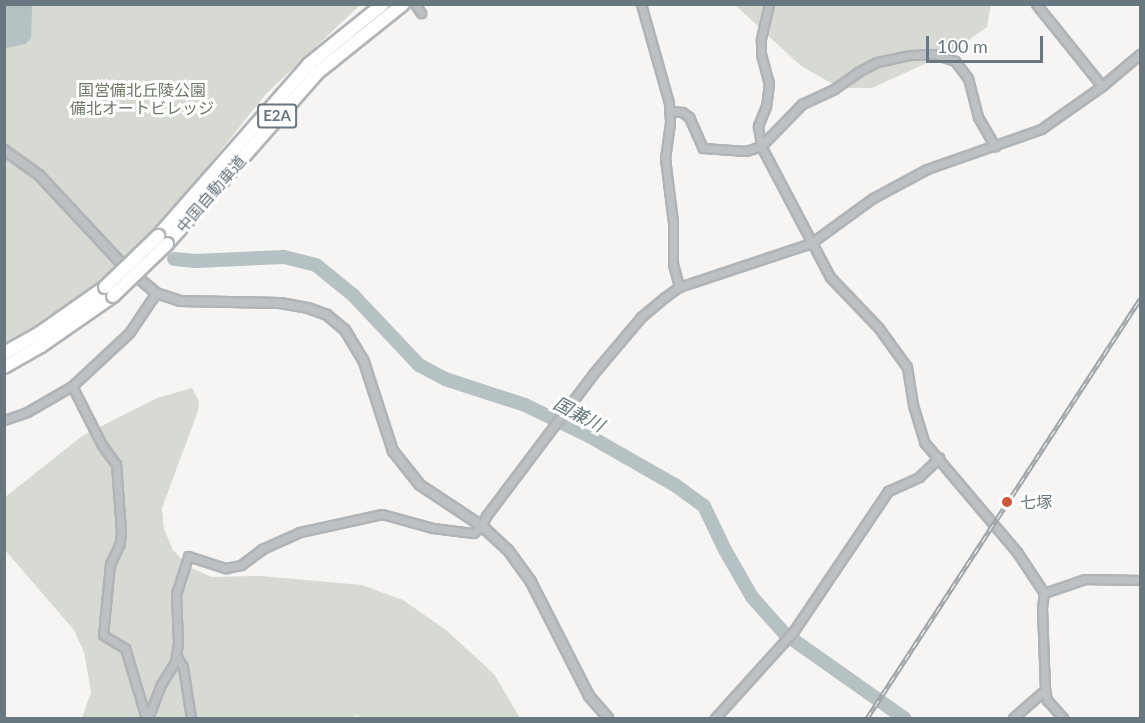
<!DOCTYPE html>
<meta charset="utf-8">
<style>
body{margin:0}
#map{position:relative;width:1145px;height:723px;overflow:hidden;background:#f6f5f3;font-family:Lato,"Noto Sans JP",sans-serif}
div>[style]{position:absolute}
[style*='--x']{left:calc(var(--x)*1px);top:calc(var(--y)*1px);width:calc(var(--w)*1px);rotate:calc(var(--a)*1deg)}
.green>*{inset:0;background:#d6dad2}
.water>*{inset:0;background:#b6c1c4}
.river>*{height:14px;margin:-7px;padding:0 7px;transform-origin:7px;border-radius:7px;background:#b6c1c4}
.roads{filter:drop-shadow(2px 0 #b1b4b7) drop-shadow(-2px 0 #b1b4b7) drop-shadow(0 2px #b1b4b7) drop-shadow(0 -2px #b1b4b7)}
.minor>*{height:7px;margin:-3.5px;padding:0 3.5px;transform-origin:3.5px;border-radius:3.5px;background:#bdc1c4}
.tertiary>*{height:8px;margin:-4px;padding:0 4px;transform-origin:4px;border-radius:4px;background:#bdc1c4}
.motorway>*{height:12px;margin:-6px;padding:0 6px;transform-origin:6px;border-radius:6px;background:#fff}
.rail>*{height:4.5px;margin-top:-2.25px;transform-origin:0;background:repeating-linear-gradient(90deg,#fff 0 7px,#9fa5a9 0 14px);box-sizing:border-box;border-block:2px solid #9fa5a9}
.bridges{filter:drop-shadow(2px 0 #b1b4b7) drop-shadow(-2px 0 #b1b4b7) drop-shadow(0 2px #b1b4b7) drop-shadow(0 -2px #b1b4b7)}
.motorway-bridge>*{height:12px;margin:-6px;padding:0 6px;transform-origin:6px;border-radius:6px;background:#fff}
.dots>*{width:16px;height:16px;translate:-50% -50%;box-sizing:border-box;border:3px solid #fff;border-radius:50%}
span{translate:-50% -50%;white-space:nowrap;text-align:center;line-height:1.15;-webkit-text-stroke:6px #fff;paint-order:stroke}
.shield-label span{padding:2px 4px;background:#fff;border:2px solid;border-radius:4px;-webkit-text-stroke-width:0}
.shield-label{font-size:15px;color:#687780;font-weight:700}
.park-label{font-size:16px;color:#6b7866}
.street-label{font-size:16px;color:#687780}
.poi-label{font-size:16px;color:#687780}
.left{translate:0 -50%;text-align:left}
.water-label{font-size:18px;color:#64777c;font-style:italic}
.frame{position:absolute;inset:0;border:6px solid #687780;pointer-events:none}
.scale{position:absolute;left:926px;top:36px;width:117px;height:27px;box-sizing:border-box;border:3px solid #687780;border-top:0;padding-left:8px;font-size:18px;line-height:21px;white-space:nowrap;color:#687780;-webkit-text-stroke:4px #fff;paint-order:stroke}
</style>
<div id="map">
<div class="green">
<div style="clip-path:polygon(991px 4px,987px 27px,955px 50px,872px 88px,840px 88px,801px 66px,735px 5px)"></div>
<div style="clip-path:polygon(5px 5px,360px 5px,266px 94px,179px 202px,101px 282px,61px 312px,5px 347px)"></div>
<div style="clip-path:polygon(192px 388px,199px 401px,198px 411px,162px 508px,164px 529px,173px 550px,189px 567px,212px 577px,261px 576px,362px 585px,403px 600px,446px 630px,494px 674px,520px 718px,359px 718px,358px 715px,350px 718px,82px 718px,91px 692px,84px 652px,74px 630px,5px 550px,4px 498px,82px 436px,157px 398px)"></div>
</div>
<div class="water">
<div style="clip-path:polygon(5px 4px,32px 5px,31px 38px,26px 44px,5px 48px)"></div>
</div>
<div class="river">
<div style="--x:174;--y:259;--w:22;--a:5"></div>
<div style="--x:196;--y:261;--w:88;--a:-2.6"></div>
<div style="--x:284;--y:257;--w:33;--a:14"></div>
<div style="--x:316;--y:265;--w:48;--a:39"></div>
<div style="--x:353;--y:295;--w:96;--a:46.7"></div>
<div style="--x:419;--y:365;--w:30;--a:28"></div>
<div style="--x:445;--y:379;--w:84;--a:18"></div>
<div style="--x:525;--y:405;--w:71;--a:25.8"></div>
<div style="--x:589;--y:436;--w:99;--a:29.7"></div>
<div style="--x:675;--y:485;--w:36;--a:36"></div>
<div style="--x:704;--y:506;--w:49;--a:64.5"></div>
<div style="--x:725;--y:550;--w:54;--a:60.1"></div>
<div style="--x:752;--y:597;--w:50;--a:48.3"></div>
<div style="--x:785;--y:634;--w:146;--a:35.2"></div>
</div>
<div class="roads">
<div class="minor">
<div style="--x:415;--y:4;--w:11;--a:56"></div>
<div style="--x:641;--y:4;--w:103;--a:74.2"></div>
<div style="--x:669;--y:103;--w:20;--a:87"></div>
<div style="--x:670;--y:123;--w:35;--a:98"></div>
<div style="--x:665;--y:158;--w:64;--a:82.9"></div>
<div style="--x:673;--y:222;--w:42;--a:90"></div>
<div style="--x:673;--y:264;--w:24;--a:75"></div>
<div style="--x:769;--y:4;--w:37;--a:103"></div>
<div style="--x:761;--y:40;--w:14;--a:90"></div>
<div style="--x:761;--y:54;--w:30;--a:75"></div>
<div style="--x:769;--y:83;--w:23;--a:97"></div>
<div style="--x:766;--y:106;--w:22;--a:112"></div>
<div style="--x:758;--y:126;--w:20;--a:81"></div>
<div style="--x:761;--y:146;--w:148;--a:62.2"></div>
<div style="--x:830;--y:277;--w:69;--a:46.2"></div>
<div style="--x:878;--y:327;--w:49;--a:54.1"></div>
<div style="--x:907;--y:367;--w:38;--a:81"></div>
<div style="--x:913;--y:405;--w:39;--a:73"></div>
<div style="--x:924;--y:442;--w:144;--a:49.8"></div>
<div style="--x:1017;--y:552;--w:49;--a:56.6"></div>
<div style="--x:1044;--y:593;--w:15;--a:98"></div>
<div style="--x:1042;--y:608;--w:82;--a:87.9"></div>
<div style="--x:1045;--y:690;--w:10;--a:79"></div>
<div style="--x:1047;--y:700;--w:24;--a:48"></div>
<div style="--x:1036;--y:4;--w:105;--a:51.2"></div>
<div style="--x:670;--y:111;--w:12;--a:5"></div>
<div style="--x:682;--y:112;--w:9;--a:36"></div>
<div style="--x:689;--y:117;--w:34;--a:66"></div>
<div style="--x:703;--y:148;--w:43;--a:4"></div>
<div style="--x:746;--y:151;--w:16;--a:-18"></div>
<div style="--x:761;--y:146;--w:59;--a:-45.7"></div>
<div style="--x:802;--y:104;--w:35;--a:-25"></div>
<div style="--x:834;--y:89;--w:29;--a:-35"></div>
<div style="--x:858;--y:72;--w:21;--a:-28"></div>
<div style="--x:877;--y:62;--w:34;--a:-12"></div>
<div style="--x:910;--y:55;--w:24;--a:-2"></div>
<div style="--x:934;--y:54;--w:22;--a:18"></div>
<div style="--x:955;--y:61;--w:21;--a:53"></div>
<div style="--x:968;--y:78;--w:40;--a:75.6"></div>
<div style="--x:978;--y:117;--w:34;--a:60"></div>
<div style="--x:72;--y:386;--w:66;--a:63"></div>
<div style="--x:102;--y:445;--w:24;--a:54"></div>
<div style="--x:116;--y:464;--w:67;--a:85.7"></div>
<div style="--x:121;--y:531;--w:12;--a:95"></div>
<div style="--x:120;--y:543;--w:23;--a:115"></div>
<div style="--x:110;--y:564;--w:71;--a:95.6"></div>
<div style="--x:103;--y:635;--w:26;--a:31"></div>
<div style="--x:125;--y:648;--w:73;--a:73.3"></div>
<div style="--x:4;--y:420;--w:24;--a:-19"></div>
<div style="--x:27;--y:412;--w:52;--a:-30"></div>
<div style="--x:72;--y:386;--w:78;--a:-42.9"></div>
<div style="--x:129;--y:333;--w:48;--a:-56"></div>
<div style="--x:1044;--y:593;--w:43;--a:-18.9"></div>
<div style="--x:1085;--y:579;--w:55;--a:1"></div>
<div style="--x:176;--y:655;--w:14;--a:60"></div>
<div style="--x:183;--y:667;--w:52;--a:81.1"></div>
<div style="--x:148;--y:718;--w:34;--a:-69"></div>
<div style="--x:160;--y:686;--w:28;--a:-58"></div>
<div style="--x:175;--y:662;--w:20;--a:-81"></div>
<div style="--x:178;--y:642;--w:48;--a:-92.4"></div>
<div style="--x:176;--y:594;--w:40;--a:-72"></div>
<div style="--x:188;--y:556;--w:40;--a:18"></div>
<div style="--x:226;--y:568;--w:15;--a:-11"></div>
<div style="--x:241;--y:565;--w:26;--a:-37"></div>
<div style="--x:262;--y:549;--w:42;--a:-24.1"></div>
<div style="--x:300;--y:532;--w:84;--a:-12.4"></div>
<div style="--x:382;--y:514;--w:53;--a:15.4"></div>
<div style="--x:433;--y:528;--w:40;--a:7.1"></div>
<div style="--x:473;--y:533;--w:11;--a:-38"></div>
<div style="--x:482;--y:526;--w:11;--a:-68"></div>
<div style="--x:486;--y:516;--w:178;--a:-53"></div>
<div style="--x:593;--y:374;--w:75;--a:-49.9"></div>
<div style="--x:641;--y:317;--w:31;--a:-40"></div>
<div style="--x:665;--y:297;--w:17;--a:-36"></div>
<div style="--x:679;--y:287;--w:139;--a:-18.4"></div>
<div style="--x:811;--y:243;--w:77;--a:-36"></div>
<div style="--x:873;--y:198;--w:61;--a:-28.2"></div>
<div style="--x:927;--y:169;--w:121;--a:-19.3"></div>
<div style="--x:1041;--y:129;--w:75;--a:-35.2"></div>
<div style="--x:1102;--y:86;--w:50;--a:-40.1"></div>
<div style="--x:715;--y:718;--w:116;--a:-47.8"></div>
<div style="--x:793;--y:632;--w:170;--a:-56"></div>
<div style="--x:888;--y:491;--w:34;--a:-24"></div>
<div style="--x:919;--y:477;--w:28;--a:-44"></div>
<div style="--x:1013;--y:718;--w:43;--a:-41.2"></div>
</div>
<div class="tertiary">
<div style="--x:4;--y:150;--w:43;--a:35.5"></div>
<div style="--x:39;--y:175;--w:119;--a:47"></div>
<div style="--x:120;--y:262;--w:48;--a:40.7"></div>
<div style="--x:156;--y:293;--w:25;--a:18"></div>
<div style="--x:180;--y:301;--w:100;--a:1.1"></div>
<div style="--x:280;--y:303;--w:28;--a:10"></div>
<div style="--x:308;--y:308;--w:20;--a:20"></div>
<div style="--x:327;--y:315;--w:23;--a:40"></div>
<div style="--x:345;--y:330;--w:37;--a:59"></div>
<div style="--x:364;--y:362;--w:94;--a:72"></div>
<div style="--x:393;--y:451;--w:43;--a:51.5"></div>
<div style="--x:420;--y:485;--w:74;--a:33.5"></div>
<div style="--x:482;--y:526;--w:35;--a:43"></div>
<div style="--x:508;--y:550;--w:39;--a:54"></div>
<div style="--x:531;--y:582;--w:128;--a:63"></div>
<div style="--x:589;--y:696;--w:29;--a:49"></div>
</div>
<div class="motorway">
<div style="--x:158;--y:236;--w:229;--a:-48.7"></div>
<div style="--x:309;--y:64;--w:95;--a:-39"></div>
<div style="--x:167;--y:244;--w:227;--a:-48.7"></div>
<div style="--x:317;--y:73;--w:110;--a:-38.7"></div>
<div style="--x:4;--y:353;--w:38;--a:-29"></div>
<div style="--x:37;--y:335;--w:83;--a:-35.2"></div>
<div style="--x:4;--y:367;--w:43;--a:-29.6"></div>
<div style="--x:41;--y:346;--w:88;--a:-34.8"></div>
</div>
</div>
<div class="rail">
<div style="--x:867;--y:718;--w:500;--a:-56.91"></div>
</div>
<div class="bridges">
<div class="motorway-bridge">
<div style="--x:105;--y:287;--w:74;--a:-43.9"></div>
<div style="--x:113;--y:296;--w:75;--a:-43.9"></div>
</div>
</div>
<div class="dots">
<div style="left:1007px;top:502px;background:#cd563b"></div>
</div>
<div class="shield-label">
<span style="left:277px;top:116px">E2A</span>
</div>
<div class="park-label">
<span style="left:142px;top:99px">国営備北丘陵公園<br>備北オートビレッジ</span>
</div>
<div class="street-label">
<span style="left:211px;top:194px;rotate:-49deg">中国自動車道</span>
</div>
<div class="poi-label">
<span class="left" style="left:1020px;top:502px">七塚</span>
</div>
<div class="water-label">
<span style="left:579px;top:414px;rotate:28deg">国兼川</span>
</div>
<div class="frame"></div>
<div class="scale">100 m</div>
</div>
